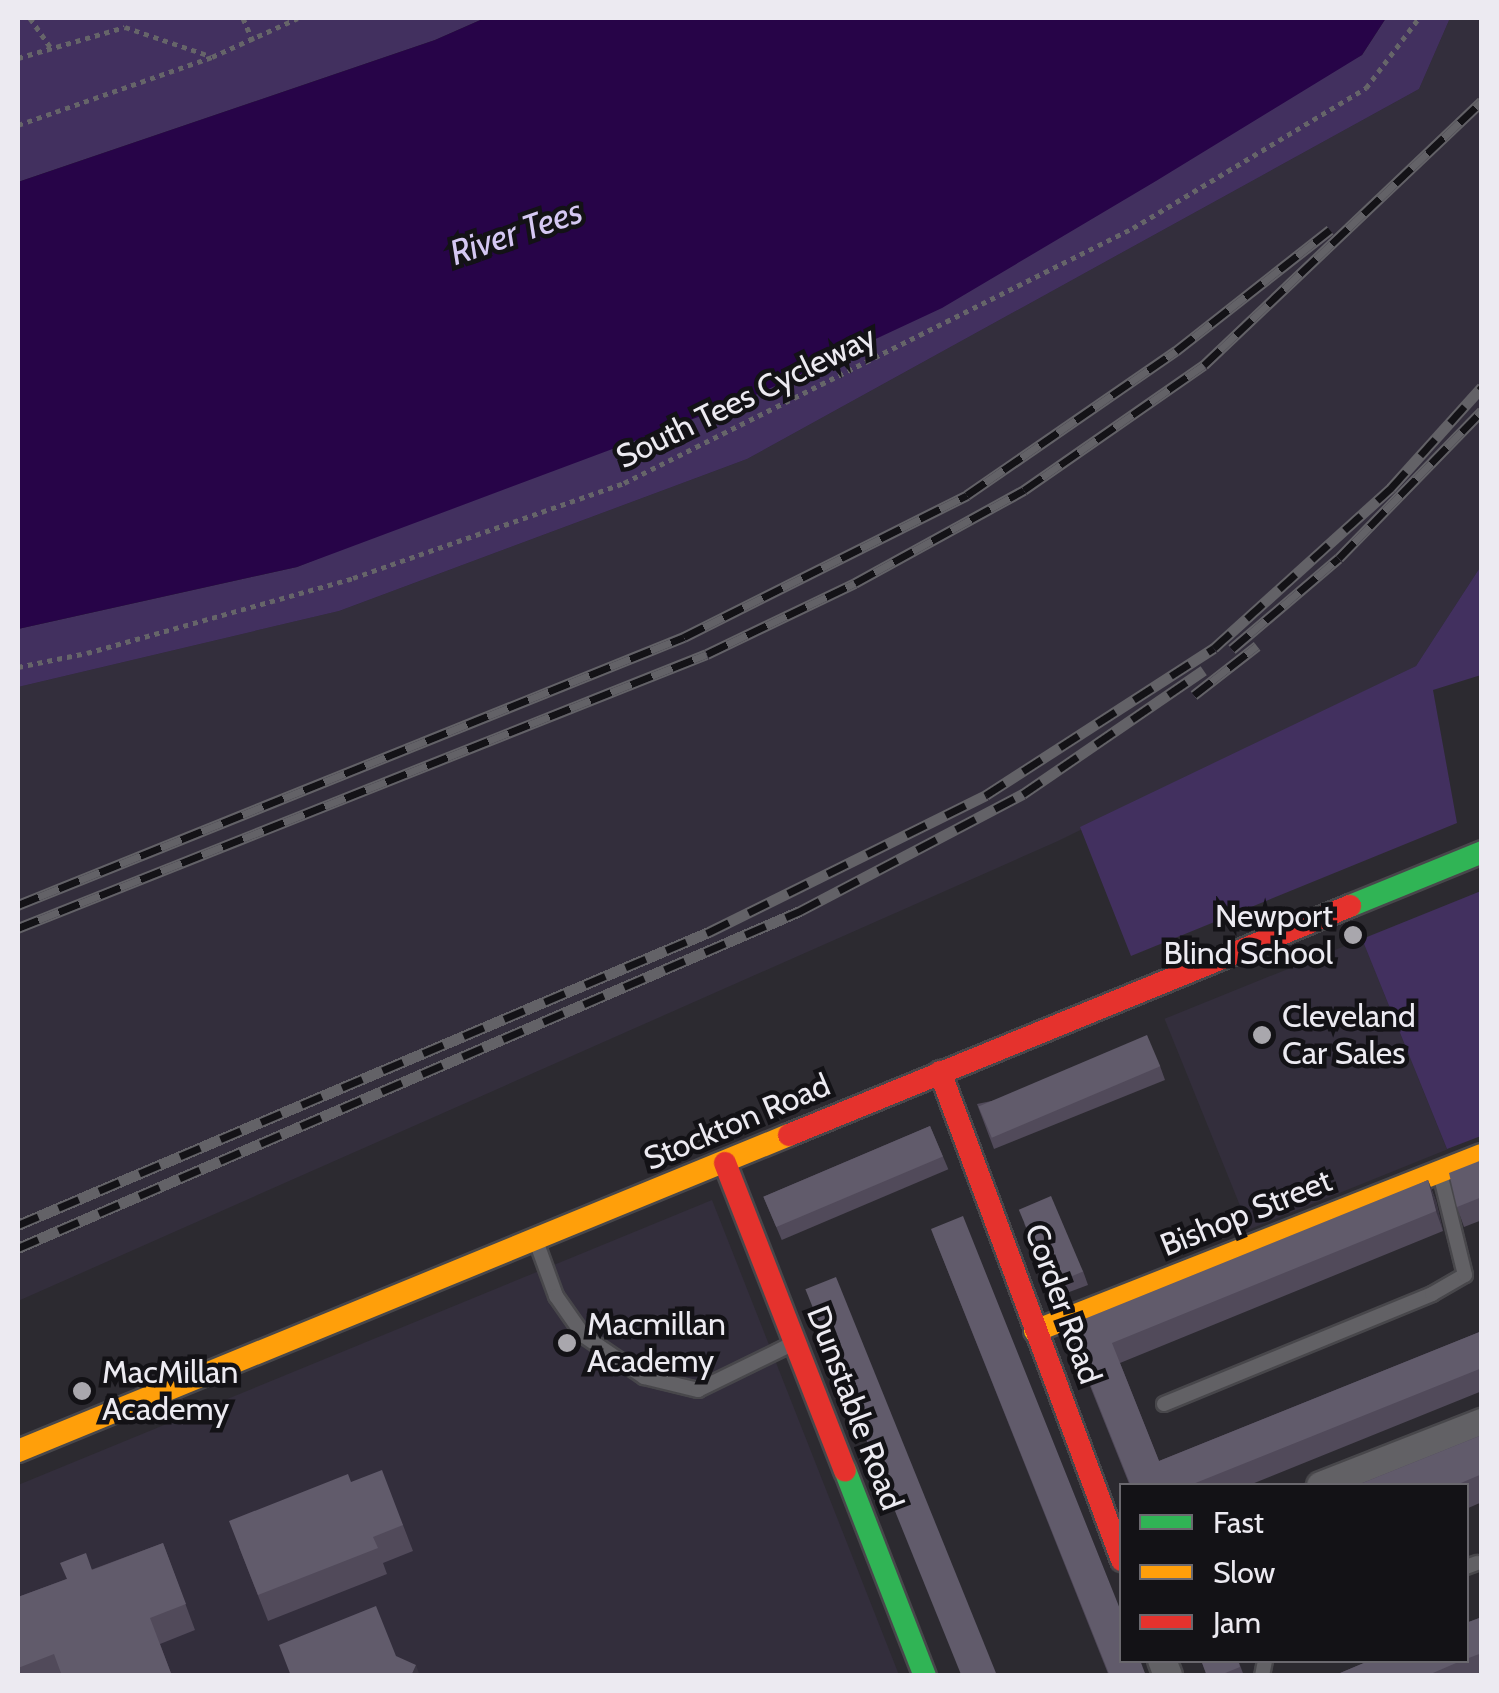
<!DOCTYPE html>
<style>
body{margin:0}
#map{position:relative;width:1499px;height:1693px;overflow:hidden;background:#2c2a30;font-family:Cabin,sans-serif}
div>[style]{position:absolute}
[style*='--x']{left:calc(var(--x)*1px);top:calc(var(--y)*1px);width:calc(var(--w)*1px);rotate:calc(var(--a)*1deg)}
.built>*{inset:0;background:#332e3c;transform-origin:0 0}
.green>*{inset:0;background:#42305f}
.water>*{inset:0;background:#270448}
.path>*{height:5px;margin-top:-2.5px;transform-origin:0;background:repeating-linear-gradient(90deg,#666569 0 5px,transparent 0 10px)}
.roads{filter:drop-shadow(2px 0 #48474b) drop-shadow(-2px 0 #48474b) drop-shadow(0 2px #48474b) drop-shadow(0 -2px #48474b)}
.lane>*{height:14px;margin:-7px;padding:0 7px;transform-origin:7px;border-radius:7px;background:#626165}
.street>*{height:28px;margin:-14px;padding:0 14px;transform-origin:14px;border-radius:14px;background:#626165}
.fast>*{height:22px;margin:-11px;padding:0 11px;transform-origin:11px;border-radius:11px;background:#30b455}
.slow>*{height:22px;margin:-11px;padding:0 11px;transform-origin:11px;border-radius:11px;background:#ff9f0a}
.jam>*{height:22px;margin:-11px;padding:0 11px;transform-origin:11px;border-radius:11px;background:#e5322d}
.rail>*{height:11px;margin-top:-5.5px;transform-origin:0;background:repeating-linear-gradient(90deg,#131216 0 22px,#636267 0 44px);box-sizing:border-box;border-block:2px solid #636267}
.wall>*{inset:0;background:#514a5a;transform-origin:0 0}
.shaded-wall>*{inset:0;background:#3b3643}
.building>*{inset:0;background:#615b6b;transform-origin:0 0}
.dots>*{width:28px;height:28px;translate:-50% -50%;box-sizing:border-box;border:5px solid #131216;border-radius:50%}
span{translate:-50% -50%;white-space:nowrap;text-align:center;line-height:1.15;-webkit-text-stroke:9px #131216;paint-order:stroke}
.street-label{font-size:32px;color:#eceaf1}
.poi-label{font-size:32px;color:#eceaf1}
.right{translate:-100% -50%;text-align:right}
.left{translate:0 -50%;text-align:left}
.water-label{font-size:35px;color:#d5c8f3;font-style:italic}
.frame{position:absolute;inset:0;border:20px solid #eceaf1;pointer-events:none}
.legend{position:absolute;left:1119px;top:1483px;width:350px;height:180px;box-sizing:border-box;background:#131216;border:2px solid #6a686e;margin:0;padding:12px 18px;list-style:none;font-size:30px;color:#eceaf1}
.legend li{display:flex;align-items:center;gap:20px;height:50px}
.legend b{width:50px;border:2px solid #6a686e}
</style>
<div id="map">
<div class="built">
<div style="clip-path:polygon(1450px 18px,1481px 18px,1481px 566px,1416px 666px,1058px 841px,18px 1301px,18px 687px,339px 611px,747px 459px,1419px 89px)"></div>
<div style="left:1362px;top:939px;width:227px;height:213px;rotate:68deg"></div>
<div style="clip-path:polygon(712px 1200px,899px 1675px,18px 1676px,18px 1485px)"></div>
</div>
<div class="green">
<div style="clip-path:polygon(18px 18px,485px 18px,435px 40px,18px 182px)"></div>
<div style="clip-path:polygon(1386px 18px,1450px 18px,1419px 89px,747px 459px,339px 611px,18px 687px,18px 629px,297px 567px,448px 506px,1362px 55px)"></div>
<div style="clip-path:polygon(1481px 566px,1481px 675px,1433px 690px,1457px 823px,1131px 956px,1080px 827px,1416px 666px)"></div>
<div style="clip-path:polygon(1481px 891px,1481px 1136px,1447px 1149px,1362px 939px)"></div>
</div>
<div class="water">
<div style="clip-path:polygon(485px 18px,1386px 18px,1362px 55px,1156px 181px,942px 308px,749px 398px,297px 567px,18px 629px,18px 182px,435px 40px)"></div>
</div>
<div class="path">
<div style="--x:30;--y:18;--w:38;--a:55"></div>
<div style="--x:243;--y:18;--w:25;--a:67"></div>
<div style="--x:18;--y:58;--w:111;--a:-16.2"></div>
<div style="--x:125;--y:27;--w:90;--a:18.8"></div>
<div style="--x:18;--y:125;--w:206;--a:-19.3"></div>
<div style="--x:212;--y:57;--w:94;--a:-24.4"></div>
<div style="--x:18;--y:667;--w:70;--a:-11.5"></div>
<div style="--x:87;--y:653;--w:276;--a:-15.7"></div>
<div style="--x:353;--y:578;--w:287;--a:-19.3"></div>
<div style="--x:624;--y:483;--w:569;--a:-26.61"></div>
<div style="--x:1133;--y:228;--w:272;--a:-31"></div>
<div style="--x:1366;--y:88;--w:88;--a:-52.9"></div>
</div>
<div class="roads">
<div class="lane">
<div style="--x:536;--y:1241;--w:59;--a:70"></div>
<div style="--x:556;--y:1296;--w:49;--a:55"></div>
<div style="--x:584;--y:1336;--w:73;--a:34.3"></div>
<div style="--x:644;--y:1377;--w:56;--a:13.5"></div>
<div style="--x:698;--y:1390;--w:102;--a:-26.1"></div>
<div style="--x:1164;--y:1404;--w:290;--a:-22.3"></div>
<div style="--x:1432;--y:1294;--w:38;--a:-30"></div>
<div style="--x:1465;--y:1275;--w:105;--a:-103.8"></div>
<div style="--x:1466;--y:1567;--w:12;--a:-20"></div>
<div style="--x:1262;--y:1676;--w:16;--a:-79"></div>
</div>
<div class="street">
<div style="--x:1321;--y:1486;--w:173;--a:-21.4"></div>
<div style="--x:1162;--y:1660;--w:17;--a:69"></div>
</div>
<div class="fast">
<div style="--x:1350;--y:906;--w:143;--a:-22.2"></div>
<div style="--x:845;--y:1470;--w:221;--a:68.8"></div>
</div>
<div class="slow">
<div style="--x:1035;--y:1331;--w:480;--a:-21.5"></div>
<div style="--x:18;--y:1451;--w:833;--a:-22.29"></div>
</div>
<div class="jam">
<div style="--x:940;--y:1072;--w:521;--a:69.55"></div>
<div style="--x:789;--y:1135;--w:606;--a:-22.21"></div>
<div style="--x:725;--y:1163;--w:330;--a:68.7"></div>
</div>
</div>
<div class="rail">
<div style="--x:1232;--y:649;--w:140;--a:-40.4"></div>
<div style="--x:1339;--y:558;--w:205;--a:-45.8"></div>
<div style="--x:1194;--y:695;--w:80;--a:-37.9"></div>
<div style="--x:18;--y:905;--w:718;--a:-21.92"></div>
<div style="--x:684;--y:637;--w:317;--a:-26.6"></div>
<div style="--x:967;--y:495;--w:254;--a:-34.6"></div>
<div style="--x:1176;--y:351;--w:196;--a:-38.2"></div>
<div style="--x:18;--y:928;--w:741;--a:-21.69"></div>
<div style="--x:707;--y:654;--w:164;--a:-25.6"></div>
<div style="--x:855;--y:583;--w:193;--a:-28.8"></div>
<div style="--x:1024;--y:490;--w:219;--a:-34.8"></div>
<div style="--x:1204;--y:365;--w:383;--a:-43.5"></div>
<div style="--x:18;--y:1225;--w:751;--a:-22.98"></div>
<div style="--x:709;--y:932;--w:309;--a:-26.3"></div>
<div style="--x:986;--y:795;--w:271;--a:-32.8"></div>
<div style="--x:1214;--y:648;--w:239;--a:-42.1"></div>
<div style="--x:1391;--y:488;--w:136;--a:-48"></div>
<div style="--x:18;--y:1248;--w:852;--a:-23.31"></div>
<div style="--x:800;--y:911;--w:252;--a:-27.7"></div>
<div style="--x:1023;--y:794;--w:219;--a:-34.4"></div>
</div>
<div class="wall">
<div style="clip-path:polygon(1160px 1066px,1165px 1080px,994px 1149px,977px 1104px)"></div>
<div style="left:930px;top:1126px;width:47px;height:181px;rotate:67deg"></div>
<div style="clip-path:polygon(1482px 1160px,1482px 1220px,1464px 1227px,1457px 1207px)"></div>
<div style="clip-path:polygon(1428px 1180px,1436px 1201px,1443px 1231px,1120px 1363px,1159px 1461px,1482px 1331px,1482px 1391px,1247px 1486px,1130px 1486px,1074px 1346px)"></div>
<div style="clip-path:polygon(1024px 1223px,1083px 1271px,1088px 1285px,1056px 1297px)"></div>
<div style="clip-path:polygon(931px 1229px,1146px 1676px,1109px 1676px)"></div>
<div style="clip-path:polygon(1482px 1435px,1482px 1502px,1466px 1509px,1466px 1486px,1355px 1486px)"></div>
<div style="clip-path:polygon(351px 1482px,403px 1525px,413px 1551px,383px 1563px,387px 1574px,268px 1621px,239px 1547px)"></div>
<div style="clip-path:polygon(163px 1543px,195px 1630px,160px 1644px,172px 1676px,18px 1676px,18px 1597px)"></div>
<div style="clip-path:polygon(1482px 1617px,1482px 1676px,1333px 1676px,1371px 1660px,1466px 1660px,1466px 1623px)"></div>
<div style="clip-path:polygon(1201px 1660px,1238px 1660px,1244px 1676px,1207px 1676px)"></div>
</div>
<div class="shaded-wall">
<div style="clip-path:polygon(1428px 1180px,1436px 1201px,1443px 1231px,1436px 1211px)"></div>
<div style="clip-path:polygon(416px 1665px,420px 1676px,411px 1676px)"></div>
</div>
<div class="building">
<div style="left:1147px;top:1035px;width:34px;height:183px;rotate:67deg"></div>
<div style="left:930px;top:1126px;width:33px;height:181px;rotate:67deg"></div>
<div style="clip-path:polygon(1482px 1160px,1482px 1197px,1457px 1207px,1449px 1173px)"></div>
<div style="clip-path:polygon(1428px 1180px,1436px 1211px,1112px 1343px,1159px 1461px,1482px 1331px,1482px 1368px,1188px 1486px,1131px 1486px,1067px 1326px)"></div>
<div style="left:1051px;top:1196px;width:82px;height:35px;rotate:67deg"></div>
<div style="clip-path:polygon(963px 1216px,1122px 1614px,1122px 1660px,1140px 1660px,1146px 1676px,1110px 1676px,931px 1229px)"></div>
<div style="left:836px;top:1277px;width:430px;height:33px;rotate:68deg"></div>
<div style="clip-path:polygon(1482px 1435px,1482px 1474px,1454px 1486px,1355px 1486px)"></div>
<div style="clip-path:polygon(382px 1470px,403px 1525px,373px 1537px,378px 1548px,258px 1595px,229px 1521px,348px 1474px,351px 1482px)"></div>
<div style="clip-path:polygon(163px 1543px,186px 1604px,150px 1618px,172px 1676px,62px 1676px,54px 1654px,18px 1668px,18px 1597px,67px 1579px,60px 1563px,86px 1553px,92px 1570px)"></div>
<div style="clip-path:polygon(376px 1606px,396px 1656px,416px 1665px,411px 1676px,291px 1676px,279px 1645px)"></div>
<div style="clip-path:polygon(1482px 1617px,1482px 1653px,1466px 1659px,1466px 1623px)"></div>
<div style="clip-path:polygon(1201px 1660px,1238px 1660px,1240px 1667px,1218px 1676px,1207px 1676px)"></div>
<div style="clip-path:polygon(1371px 1660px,1463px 1660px,1426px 1676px,1333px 1676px)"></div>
</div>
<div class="dots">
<div style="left:1353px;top:935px;background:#a9a7ad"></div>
<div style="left:1262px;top:1035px;background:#a9a7ad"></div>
<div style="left:567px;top:1343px;background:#a9a7ad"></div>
<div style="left:82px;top:1391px;background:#a9a7ad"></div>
</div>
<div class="street-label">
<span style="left:746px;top:397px;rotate:-26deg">South Tees Cycleway</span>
<span style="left:737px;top:1122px;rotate:-23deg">Stockton Road</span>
<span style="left:1246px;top:1213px;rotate:-22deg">Bishop Street</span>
<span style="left:1063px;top:1304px;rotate:70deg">Corder Road</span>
<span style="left:855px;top:1408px;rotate:69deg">Dunstable Road</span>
</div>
<div class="poi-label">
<span class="right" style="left:1333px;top:935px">Newport<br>Blind School</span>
<span class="left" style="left:1282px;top:1035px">Cleveland<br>Car Sales</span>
<span class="left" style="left:587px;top:1343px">Macmillan<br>Academy</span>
<span class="left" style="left:102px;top:1391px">MacMillan<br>Academy</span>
</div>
<div class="water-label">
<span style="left:516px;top:232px;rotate:-19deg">River Tees</span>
</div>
<div class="frame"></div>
<ul class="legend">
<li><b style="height:12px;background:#30b455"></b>Fast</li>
<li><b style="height:12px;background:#ff9f0a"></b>Slow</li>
<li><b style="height:12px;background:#e5322d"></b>Jam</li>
</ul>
</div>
